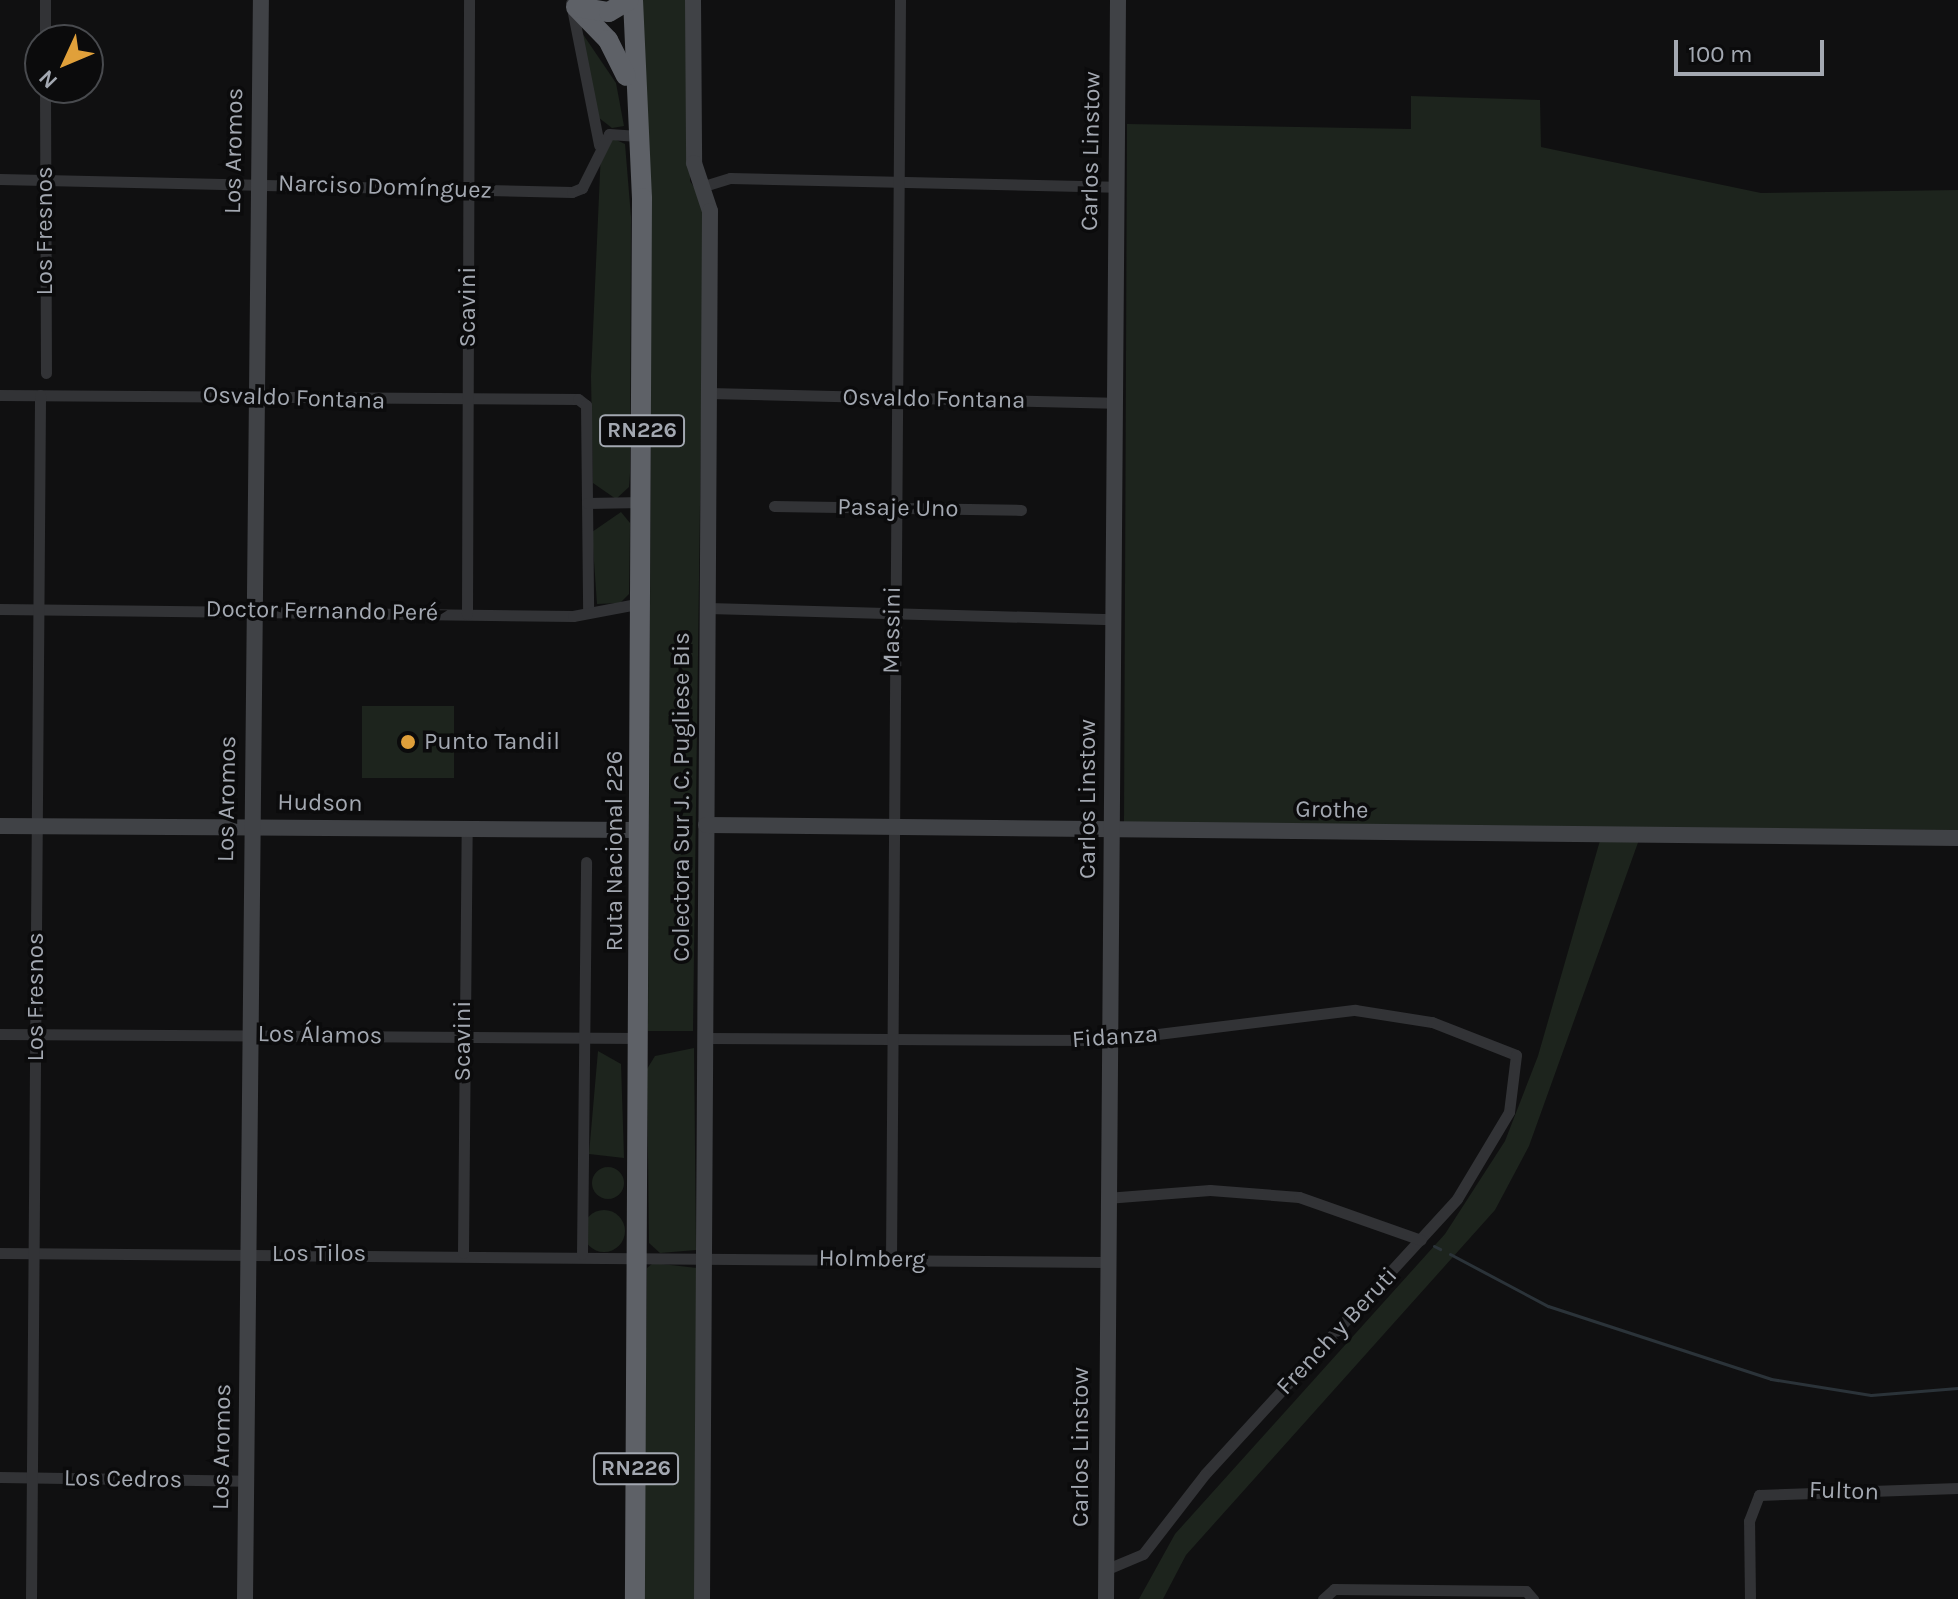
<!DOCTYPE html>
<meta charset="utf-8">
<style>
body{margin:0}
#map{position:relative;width:1958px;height:1599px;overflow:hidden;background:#101011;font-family:Karla,sans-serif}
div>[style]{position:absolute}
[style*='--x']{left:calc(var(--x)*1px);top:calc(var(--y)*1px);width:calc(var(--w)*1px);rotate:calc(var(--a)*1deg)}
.green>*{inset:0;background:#1d241d;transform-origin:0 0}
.round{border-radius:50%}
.stream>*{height:3px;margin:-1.5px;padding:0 1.5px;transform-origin:1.5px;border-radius:1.5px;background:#2b3339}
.street>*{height:11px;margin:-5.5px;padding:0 5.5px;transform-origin:5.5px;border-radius:5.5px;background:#323336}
.secondary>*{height:16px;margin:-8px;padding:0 8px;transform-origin:8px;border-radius:8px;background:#404246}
.highway>*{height:20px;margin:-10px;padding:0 10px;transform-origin:10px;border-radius:10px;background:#5e6167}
.dots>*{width:22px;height:22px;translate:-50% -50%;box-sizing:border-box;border:4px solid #0b0b0c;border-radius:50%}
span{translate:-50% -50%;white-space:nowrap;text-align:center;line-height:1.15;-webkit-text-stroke:7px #0b0b0c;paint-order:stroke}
.shield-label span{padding:2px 6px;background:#0b0b0c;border:2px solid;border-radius:6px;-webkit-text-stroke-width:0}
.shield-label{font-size:22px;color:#a3a8b1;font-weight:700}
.street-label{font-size:24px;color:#a3a8b1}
.poi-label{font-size:24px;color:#a3a8b1}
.left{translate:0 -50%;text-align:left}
.north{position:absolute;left:24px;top:24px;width:80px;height:80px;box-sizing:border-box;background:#0b0b0c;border:2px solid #484a4e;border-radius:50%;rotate:226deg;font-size:22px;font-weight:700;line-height:32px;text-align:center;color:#a3a8b1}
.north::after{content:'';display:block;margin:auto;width:28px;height:36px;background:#e0a03a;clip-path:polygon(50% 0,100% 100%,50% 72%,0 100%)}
.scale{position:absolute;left:1674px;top:40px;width:150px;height:36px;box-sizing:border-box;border:4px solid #a3a8b1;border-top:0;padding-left:10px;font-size:24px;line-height:28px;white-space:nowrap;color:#a3a8b1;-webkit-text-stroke:6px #0b0b0c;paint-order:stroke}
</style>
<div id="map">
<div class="green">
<div style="clip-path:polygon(642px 0,690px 0,690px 181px,704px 203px,693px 1031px,648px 1031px,651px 403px)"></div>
<div style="clip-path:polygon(578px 27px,616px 83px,624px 126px,612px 128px,594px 114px)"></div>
<div style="clip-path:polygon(1411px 96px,1540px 100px,1541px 147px,1761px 193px,1958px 190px,1958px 830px,1124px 825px,1127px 124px,1411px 129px)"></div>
<div style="clip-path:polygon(612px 138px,625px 144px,631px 217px,630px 473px,629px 487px,616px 499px,593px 483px,591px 376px,601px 151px)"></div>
<div style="clip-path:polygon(621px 512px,630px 523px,629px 594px,620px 603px,597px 604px,592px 532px)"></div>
<div style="left:362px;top:706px;width:92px;height:72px"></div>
<div style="clip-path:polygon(1601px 837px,1640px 837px,1529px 1146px,1495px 1210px,1186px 1555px,1163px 1599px,1139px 1599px,1175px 1534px,1445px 1234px,1505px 1141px,1538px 1056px)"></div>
<div style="clip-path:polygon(694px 1048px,696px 1250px,660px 1253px,649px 1243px,647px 1069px,655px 1056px)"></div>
<div style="clip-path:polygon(598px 1051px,621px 1064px,624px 1158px,589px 1154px)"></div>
<div class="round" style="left:592px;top:1167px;width:32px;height:32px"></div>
<div class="round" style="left:583px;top:1210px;width:42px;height:42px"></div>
<div style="clip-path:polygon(653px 1263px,697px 1268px,696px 1599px,643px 1599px,647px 1268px)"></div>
</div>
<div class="stream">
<div style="--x:1434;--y:1246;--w:7;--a:27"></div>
<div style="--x:1450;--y:1254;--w:111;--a:28"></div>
<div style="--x:1548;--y:1306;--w:235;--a:18.1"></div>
<div style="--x:1771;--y:1379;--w:101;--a:9.1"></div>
<div style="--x:1871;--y:1395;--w:87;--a:-4.6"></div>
</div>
<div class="street">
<div style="--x:45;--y:0;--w:40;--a:90"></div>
<div style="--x:571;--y:3;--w:145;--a:78.8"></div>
<div style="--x:45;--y:88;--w:285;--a:89.8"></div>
<div style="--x:0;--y:179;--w:572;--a:1.3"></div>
<div style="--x:572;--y:192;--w:11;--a:-22"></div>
<div style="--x:582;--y:188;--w:60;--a:-63.4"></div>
<div style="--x:609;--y:134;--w:29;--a:4"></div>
<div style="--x:704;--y:186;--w:27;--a:-17"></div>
<div style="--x:730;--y:178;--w:384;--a:1.3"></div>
<div style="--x:708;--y:393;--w:404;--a:1.4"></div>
<div style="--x:0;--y:395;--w:578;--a:0.4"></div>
<div style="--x:578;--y:399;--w:10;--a:37"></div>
<div style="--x:586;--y:405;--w:208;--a:89.4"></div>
<div style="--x:587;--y:503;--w:55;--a:-1"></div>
<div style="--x:774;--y:506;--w:247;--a:0.9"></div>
<div style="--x:708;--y:608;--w:404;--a:1.6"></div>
<div style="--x:0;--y:609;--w:573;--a:0.7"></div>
<div style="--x:573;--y:616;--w:70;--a:-10.7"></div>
<div style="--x:467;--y:614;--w:614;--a:-89.81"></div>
<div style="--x:0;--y:1034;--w:640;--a:0.36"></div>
<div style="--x:705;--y:1038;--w:404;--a:0.3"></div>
<div style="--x:1109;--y:1040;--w:248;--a:-7"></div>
<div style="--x:1355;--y:1010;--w:78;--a:8.9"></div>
<div style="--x:1432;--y:1022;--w:90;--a:21.4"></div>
<div style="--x:1516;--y:1055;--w:57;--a:97"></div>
<div style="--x:1509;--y:1112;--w:101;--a:120.9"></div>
<div style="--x:1457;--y:1199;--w:373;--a:132.5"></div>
<div style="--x:1205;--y:1474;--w:101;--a:127.8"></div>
<div style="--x:1143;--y:1554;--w:41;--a:157.2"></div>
<div style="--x:1106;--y:1198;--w:104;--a:-4.4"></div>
<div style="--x:1210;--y:1190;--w:89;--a:4.5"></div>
<div style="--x:1299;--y:1197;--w:129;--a:19.4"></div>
<div style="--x:0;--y:1253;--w:1106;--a:0.47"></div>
<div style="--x:463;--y:1253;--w:425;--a:-89.5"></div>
<div style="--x:582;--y:1254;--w:392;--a:-89.4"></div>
<div style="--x:891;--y:1260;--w:1260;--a:-89.59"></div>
<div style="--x:0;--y:1477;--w:246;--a:0.9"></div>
<div style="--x:31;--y:1599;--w:1204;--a:-89.57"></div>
<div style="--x:1323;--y:1599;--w:15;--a:-42"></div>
<div style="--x:1334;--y:1589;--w:192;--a:0.6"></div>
<div style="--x:1526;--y:1591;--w:11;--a:49"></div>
<div style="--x:1750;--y:1599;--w:78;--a:-90.7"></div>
<div style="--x:1749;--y:1521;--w:28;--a:-69"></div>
<div style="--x:1759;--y:1495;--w:199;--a:-2"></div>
</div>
<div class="secondary">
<div style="--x:693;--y:0;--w:163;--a:89.6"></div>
<div style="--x:694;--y:163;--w:51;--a:71.6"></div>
<div style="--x:710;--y:211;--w:1388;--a:90.33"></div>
<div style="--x:706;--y:825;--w:1252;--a:0.59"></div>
<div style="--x:0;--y:826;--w:640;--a:0.36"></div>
<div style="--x:245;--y:1599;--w:1599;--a:-89.43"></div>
<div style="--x:1106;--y:1599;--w:1599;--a:-89.57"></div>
</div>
<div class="highway">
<div style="--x:633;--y:0;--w:198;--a:87.4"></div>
<div style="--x:642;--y:198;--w:1401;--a:90.29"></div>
<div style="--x:576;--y:7;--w:46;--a:45.9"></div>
<div style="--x:608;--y:40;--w:40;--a:63.4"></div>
<div style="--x:577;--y:7;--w:32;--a:9"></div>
<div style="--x:609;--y:12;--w:23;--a:-31"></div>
</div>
<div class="dots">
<div style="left:408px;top:742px;background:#e0a03a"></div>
</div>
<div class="shield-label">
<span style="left:642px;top:431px">RN226</span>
<span style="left:636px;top:1469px">RN226</span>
</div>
<div class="street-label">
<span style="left:234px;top:151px;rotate:-89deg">Los Aromos</span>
<span style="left:1091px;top:151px;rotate:-89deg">Carlos Linstow</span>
<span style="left:385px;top:187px;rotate:2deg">Narciso Domínguez</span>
<span style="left:45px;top:231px;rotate:-90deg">Los Fresnos</span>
<span style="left:468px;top:307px;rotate:-90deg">Scavini</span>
<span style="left:294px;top:398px;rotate:2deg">Osvaldo Fontana</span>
<span style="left:934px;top:399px;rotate:1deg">Osvaldo Fontana</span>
<span style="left:898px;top:508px;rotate:1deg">Pasaje Uno</span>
<span style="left:322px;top:611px;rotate:1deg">Doctor Fernando Peré</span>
<span style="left:892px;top:630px;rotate:-89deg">Massini</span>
<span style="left:682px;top:797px;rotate:-90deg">Colectora Sur J. C. Pugliese Bis</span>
<span style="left:227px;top:799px;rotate:-89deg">Los Aromos</span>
<span style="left:1088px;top:799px;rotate:-90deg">Carlos Linstow</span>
<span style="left:320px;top:803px;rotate:1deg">Hudson</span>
<span style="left:1332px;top:810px;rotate:1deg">Grothe</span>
<span style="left:615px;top:851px;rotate:-90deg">Ruta Nacional 226</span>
<span style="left:36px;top:997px;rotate:-90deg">Los Fresnos</span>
<span style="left:320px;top:1035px;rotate:1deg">Los Álamos</span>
<span style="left:1115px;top:1037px;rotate:-4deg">Fidanza</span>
<span style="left:463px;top:1041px;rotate:-90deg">Scavini</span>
<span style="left:319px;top:1254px">Los Tilos</span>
<span style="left:872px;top:1259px;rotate:1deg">Holmberg</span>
<span style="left:1337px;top:1331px;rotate:-47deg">French y Beruti</span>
<span style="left:222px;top:1447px;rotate:-89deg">Los Aromos</span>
<span style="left:1081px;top:1447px;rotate:-90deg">Carlos Linstow</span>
<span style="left:123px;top:1479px;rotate:1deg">Los Cedros</span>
<span style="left:1844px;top:1491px;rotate:2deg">Fulton</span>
</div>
<div class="poi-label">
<span class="left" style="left:424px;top:742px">Punto Tandil</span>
</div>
<div class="north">N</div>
<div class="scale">100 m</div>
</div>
